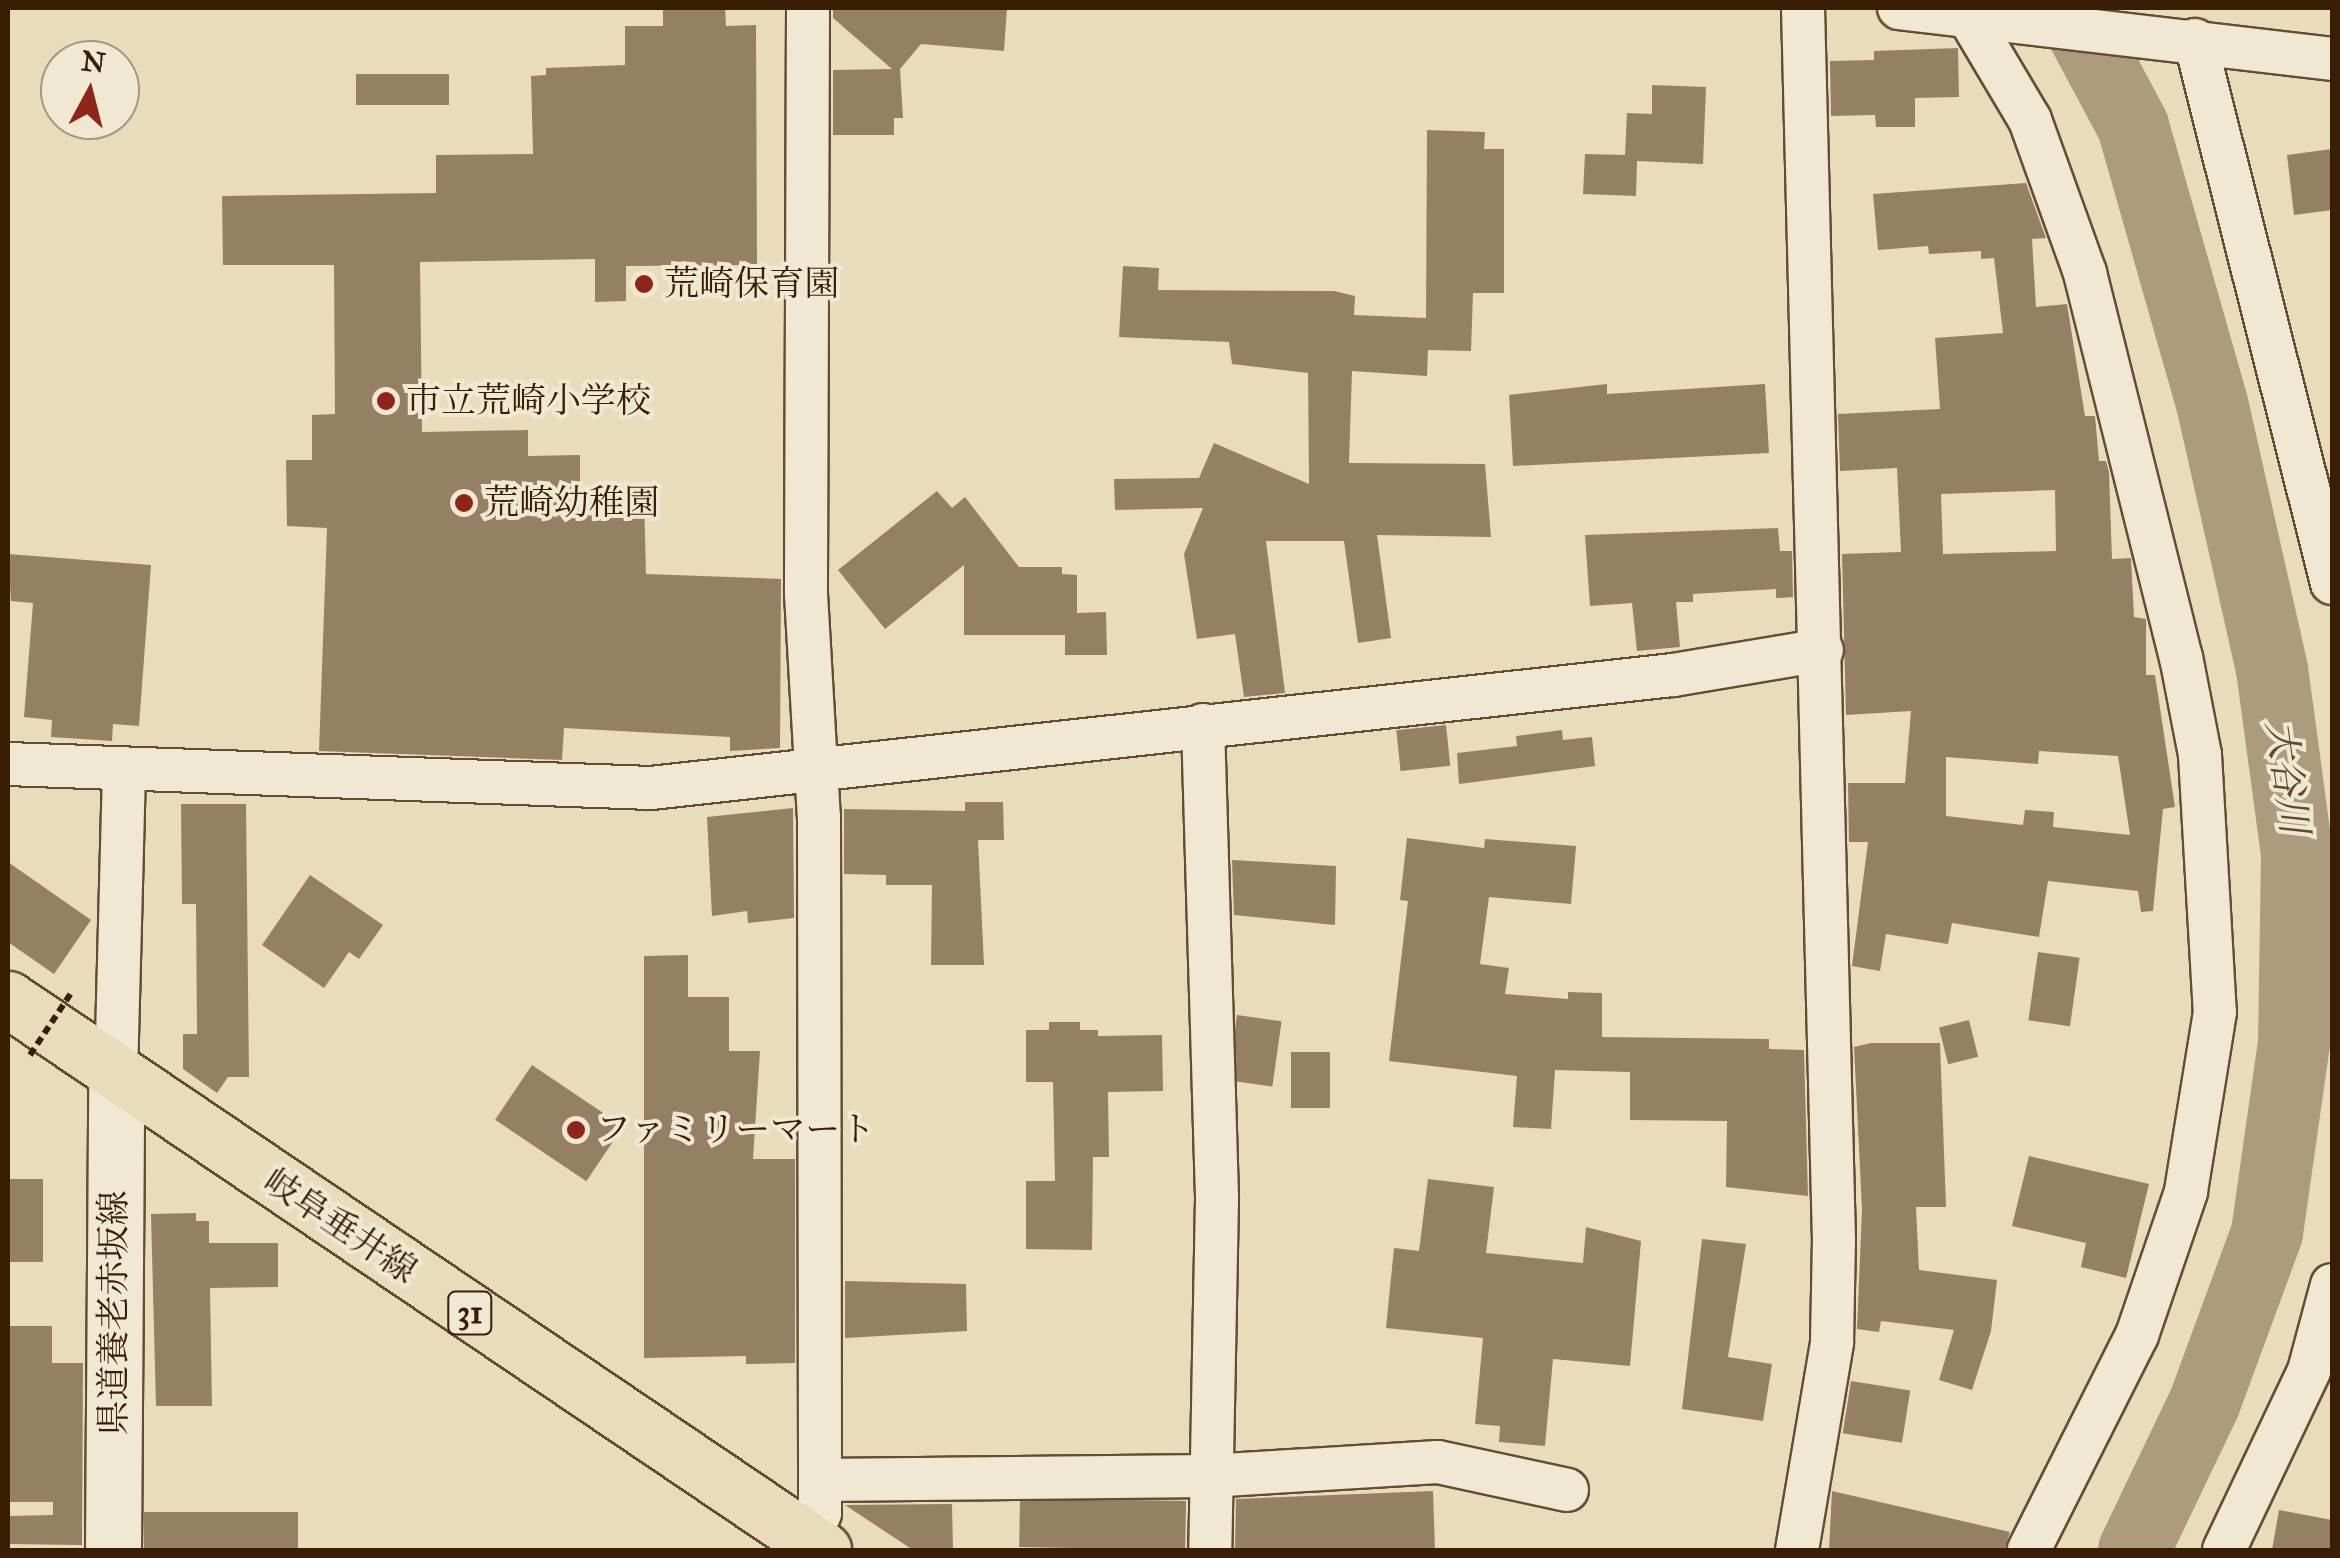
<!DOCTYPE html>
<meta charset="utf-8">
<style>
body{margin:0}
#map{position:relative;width:2340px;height:1558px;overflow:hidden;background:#e9dcbb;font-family:"IM FELL Great Primer","Noto Serif JP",serif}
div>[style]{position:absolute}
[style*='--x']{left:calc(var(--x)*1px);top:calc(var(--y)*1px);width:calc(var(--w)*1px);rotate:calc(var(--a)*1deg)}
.river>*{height:72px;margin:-36px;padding:0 36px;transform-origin:36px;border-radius:36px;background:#ad9b7d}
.building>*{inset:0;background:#958064;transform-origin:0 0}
.roads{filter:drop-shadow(2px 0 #654d32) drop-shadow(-2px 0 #654d32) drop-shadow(0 2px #654d32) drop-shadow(0 -2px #654d32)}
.street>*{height:42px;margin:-21px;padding:0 21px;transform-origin:21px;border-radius:21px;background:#f1e8d3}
.secondary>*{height:55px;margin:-27.5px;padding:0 27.5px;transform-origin:27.5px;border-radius:27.5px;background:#f1e8d3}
.primary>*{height:55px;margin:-27.5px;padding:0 27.5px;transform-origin:27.5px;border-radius:27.5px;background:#e9dcbb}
.path-bridge>*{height:6px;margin-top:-3px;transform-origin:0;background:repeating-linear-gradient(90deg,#391d05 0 8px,transparent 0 13px)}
.dots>*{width:28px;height:28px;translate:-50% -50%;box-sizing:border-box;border:5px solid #f1e8d3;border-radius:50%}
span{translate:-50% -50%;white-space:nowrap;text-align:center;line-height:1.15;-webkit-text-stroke:8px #f1e8d3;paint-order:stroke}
.shield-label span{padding:2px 8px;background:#f1e8d3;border:2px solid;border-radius:8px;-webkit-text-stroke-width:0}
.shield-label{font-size:32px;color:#391d05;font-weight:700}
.poi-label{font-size:35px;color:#391d05}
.left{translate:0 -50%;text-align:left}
.street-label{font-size:35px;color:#391d05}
.water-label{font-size:38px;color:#62492f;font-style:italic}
.frame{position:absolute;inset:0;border:10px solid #391d05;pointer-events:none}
.north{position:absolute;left:40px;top:40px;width:100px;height:100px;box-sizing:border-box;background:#f1e8d3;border:2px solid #a79781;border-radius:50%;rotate:7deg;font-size:28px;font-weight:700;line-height:40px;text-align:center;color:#391d05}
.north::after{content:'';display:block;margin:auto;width:35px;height:45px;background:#8f2418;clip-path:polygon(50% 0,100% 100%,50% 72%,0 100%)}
</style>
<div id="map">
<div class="river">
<div style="--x:2070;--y:8;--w:134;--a:61.9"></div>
<div style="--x:2133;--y:126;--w:288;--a:74.1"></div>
<div style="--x:2212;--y:403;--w:273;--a:77.3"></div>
<div style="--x:2272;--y:669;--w:186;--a:82.3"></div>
<div style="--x:2297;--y:853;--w:190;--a:90.9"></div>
<div style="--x:2294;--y:1043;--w:192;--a:98.1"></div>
<div style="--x:2267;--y:1233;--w:182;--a:110.2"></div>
<div style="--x:2204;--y:1404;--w:162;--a:115.6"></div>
</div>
<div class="building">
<div style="clip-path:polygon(663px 8px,725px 8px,726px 26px,756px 25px,757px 265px,626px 266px,626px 301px,595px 302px,595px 259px,420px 262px,422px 432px,528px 430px,528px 456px,580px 455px,580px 495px,644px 496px,646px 574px,781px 579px,780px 748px,730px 751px,730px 737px,564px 728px,562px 760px,319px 751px,327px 528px,287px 526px,286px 460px,312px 460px,312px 415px,335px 414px,334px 265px,223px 265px,222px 196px,436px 193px,436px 155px,533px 154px,531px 76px,546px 75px,546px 68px,625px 65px,625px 26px,663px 26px)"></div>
<div style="clip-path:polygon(833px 8px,1007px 8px,1004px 51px,921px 44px,900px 69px,903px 118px,894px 118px,894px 135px,833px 135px,833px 70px,892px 69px,833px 18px)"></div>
<div style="clip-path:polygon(1958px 48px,1959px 97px,1915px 98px,1915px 127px,1876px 127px,1875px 115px,1831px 116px,1830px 61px,1874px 60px,1874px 51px)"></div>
<div style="left:449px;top:74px;width:31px;height:93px;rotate:90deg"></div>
<div style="clip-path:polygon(1652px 85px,1706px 87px,1703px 164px,1637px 161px,1636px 196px,1583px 194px,1585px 154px,1625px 155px,1627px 113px,1652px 114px)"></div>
<div style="clip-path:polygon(1427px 130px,1485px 132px,1484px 149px,1504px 149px,1504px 293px,1473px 293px,1471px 351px,1428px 350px,1427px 376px,1352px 371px,1349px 463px,1485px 464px,1491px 537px,1377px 535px,1391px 638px,1358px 643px,1344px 541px,1266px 541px,1285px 693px,1244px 697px,1235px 634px,1197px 639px,1184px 554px,1203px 508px,1115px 510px,1114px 479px,1199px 478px,1214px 443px,1309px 484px,1308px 373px,1232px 364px,1229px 342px,1119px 337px,1123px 266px,1159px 268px,1158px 290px,1334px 291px,1355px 296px,1354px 315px,1426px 318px)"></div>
<div style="clip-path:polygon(2332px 149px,2332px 210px,2294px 215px,2287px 155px)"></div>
<div style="clip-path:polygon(evenodd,2026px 183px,2046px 238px,2032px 239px,2036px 307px,2067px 304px,2085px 416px,2095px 416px,2099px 461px,2106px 461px,2109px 472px,2112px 559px,2131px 558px,2134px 617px,2146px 619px,2146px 675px,2155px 675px,2175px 807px,2163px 809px,2153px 911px,2141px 912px,2138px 891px,2048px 881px,2039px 937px,1952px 923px,1948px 944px,1886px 934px,1880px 971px,1852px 966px,1868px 842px,1849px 842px,1848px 783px,1905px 783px,1911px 711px,1846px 715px,1842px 554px,1901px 552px,1897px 468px,1840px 471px,1838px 414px,1940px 409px,1935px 338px,2003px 333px,1994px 258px,1981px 259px,1981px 251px,1929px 254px,1928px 246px,1878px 250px,1873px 194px,2026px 183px,2055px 490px,2056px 551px,1943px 554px,1941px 494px,2055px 490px,2026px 183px,2039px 751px,2118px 756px,2130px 835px,2053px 827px,2054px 812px,2025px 810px,2023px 825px,1946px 816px,1946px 757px,2038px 764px,2039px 751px)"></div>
<div style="clip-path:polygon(1607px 384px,1607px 394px,1765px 384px,1769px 453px,1513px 466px,1509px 395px)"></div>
<div style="clip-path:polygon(937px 491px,952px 508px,965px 497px,1019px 567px,1062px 567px,1062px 574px,1077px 575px,1077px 613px,1106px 612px,1107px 655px,1065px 655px,1065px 635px,964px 635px,964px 565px,885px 629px,838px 570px)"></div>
<div style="clip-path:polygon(1778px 528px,1780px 551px,1792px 551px,1793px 597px,1776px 598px,1776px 589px,1693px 594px,1693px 602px,1676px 602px,1680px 647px,1637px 651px,1632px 603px,1590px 606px,1585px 535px)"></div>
<div style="clip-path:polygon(8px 554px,151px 565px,139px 726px,113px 724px,112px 741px,51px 737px,52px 720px,24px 717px,33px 603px,11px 601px)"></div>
<div style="left:1446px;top:725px;width:41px;height:50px;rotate:84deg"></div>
<div style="clip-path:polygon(1562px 730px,1563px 740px,1592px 737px,1595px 766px,1459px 784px,1457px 753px,1517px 746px,1516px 736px)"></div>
<div style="clip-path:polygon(965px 802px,1003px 802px,1004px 840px,978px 840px,984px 965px,931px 965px,932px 885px,886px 885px,886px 875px,844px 874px,844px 809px,965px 811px)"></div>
<div style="clip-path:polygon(181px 804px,246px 804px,249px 1077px,228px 1077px,217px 1093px,183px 1069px,183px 1034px,197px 1034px,196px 904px,182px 904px)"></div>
<div style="clip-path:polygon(793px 808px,794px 918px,748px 923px,747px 911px,712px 916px,707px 817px)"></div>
<div style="clip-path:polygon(1407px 838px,1484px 848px,1485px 839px,1576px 846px,1571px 904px,1489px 897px,1480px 964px,1509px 968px,1505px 994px,1568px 999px,1568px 992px,1602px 993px,1602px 1037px,1769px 1039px,1769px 1049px,1804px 1050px,1808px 1196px,1726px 1187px,1727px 1121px,1630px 1120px,1630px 1072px,1555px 1070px,1551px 1129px,1513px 1127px,1517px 1076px,1389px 1061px,1408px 901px,1400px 900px)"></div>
<div style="clip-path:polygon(1232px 860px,1336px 866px,1335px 925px,1234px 915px)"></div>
<div style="clip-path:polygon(8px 862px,91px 920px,54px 974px,8px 942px)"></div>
<div style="clip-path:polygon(310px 875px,383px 925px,359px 959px,349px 952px,324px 988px,262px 945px)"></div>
<div style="left:2038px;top:952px;width:42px;height:69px;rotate:8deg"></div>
<div style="clip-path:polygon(688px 955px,688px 997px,729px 997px,729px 1051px,760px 1051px,753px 1159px,795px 1159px,795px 1363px,746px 1364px,746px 1356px,644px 1358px,644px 956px)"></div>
<div style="left:1237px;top:1015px;width:45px;height:66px;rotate:8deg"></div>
<div style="left:1969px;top:1020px;width:38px;height:31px;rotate:76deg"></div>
<div style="clip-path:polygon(1049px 1022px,1080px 1022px,1080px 1030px,1098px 1030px,1098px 1036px,1162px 1035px,1163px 1091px,1108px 1092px,1109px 1157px,1093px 1157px,1092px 1250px,1026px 1249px,1026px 1181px,1055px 1181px,1053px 1082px,1026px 1082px,1026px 1030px,1049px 1030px)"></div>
<div style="clip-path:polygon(1871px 1043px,1940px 1043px,1946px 1207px,1916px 1207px,1919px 1270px,1997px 1280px,1991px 1331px,1972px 1390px,1939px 1380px,1954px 1330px,1881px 1321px,1879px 1332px,1857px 1329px,1862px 1209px,1854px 1047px)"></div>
<div style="left:1291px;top:1052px;width:39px;height:56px"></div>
<div style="left:532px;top:1065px;width:110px;height:66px;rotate:34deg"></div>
<div style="clip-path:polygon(2029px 1156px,2149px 1184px,2126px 1278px,2081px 1267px,2086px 1243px,2012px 1226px)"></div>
<div style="left:8px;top:1179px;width:35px;height:83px"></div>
<div style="clip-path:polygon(1428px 1179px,1494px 1187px,1486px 1253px,1583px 1263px,1586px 1227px,1641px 1241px,1630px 1366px,1553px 1359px,1545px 1446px,1499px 1442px,1500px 1426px,1475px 1424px,1483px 1338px,1386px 1328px,1394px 1248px,1419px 1251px)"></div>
<div style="clip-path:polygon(196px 1213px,196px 1221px,209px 1221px,209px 1243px,278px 1243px,278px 1287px,210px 1288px,212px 1406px,156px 1406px,151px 1214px)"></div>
<div style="clip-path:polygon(1702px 1239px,1746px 1244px,1728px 1357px,1772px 1364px,1763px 1421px,1682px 1409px)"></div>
<div style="clip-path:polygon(845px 1281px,966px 1284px,967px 1331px,845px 1338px)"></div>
<div style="clip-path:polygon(8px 1326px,52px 1326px,52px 1363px,83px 1363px,82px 1545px,8px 1544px,8px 1516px,53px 1515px,53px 1502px,8px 1502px)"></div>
<div style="left:1851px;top:1381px;width:60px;height:53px;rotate:9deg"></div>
<div style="clip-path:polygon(1433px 1491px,1435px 1550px,1235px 1549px,1236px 1499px)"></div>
<div style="clip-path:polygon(1832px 1491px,2010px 1532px,2004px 1550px,1829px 1550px)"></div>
<div style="left:1186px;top:1501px;width:49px;height:166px;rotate:91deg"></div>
<div style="clip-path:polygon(952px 1504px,953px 1550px,913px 1550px,845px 1505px)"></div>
<div style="clip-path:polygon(2279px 1510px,2332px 1520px,2332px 1550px,2272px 1550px)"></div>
<div style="left:298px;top:1512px;width:38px;height:154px;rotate:90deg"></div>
</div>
<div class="roads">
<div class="street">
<div style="--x:808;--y:8;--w:586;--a:90.2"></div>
<div style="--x:806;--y:594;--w:223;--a:86.7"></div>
<div style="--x:819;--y:817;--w:663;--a:89.91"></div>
<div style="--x:820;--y:1480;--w:33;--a:90"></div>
<div style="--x:820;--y:1513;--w:29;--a:112"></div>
<div style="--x:1899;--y:8;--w:436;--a:6.7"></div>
<div style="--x:1967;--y:14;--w:123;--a:59.3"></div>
<div style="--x:2030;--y:120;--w:163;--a:70.2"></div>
<div style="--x:2085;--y:273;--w:396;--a:76"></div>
<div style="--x:2181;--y:657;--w:100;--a:79"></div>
<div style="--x:2200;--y:755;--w:257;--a:86.7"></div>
<div style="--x:2215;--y:1012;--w:182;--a:99.2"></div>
<div style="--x:2186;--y:1192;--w:151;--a:108.9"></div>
<div style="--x:2137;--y:1335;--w:241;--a:116.7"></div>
<div style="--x:2195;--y:40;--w:560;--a:75.84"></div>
<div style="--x:1203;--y:725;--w:474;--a:88.3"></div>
<div style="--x:1217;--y:1199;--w:351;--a:91.1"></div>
<div style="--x:8;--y:764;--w:643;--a:2.14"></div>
<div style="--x:651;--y:788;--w:1028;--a:-6.31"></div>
<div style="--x:1673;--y:675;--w:151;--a:-9.5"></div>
<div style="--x:116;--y:1076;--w:306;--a:-88.5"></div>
<div style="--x:820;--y:1480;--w:389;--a:-0.6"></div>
<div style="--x:1209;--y:1476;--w:229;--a:-3.5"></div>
<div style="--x:1438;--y:1462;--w:132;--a:12.2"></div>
<div style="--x:1797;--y:1550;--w:211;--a:-80.4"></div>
<div style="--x:1832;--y:1342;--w:101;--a:-88.9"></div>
<div style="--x:1834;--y:1241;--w:1233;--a:-91.44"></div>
<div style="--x:2224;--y:1550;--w:198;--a:-64.6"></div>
<div style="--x:2309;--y:1371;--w:89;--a:-75"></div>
</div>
<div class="secondary">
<div style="--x:113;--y:1550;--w:474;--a:-89.6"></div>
</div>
<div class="primary">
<div style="--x:8;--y:999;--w:984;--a:34.06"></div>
</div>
</div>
<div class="path-bridge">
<div style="--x:30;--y:1055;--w:74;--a:-56.5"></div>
</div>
<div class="dots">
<div style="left:644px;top:284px;background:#8f2418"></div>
<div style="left:386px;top:401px;background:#8f2418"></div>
<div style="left:464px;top:503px;background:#8f2418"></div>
<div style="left:576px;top:1130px;background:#8f2418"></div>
</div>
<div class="shield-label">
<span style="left:470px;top:1313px">31</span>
</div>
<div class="poi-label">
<span class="left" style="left:664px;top:284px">荒崎保育園</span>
<span class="left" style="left:406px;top:401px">市立荒崎小学校</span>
<span class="left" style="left:484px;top:503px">荒崎幼稚園</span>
<span class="left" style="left:596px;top:1130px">ファミリーマート</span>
</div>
<div class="street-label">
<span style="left:340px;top:1226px;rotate:34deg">岐阜垂井線</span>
<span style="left:114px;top:1313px;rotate:-90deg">県道養老赤坂線</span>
</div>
<div class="water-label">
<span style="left:2287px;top:777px;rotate:82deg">大谷川</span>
</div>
<div class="frame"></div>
<div class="north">N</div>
</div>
